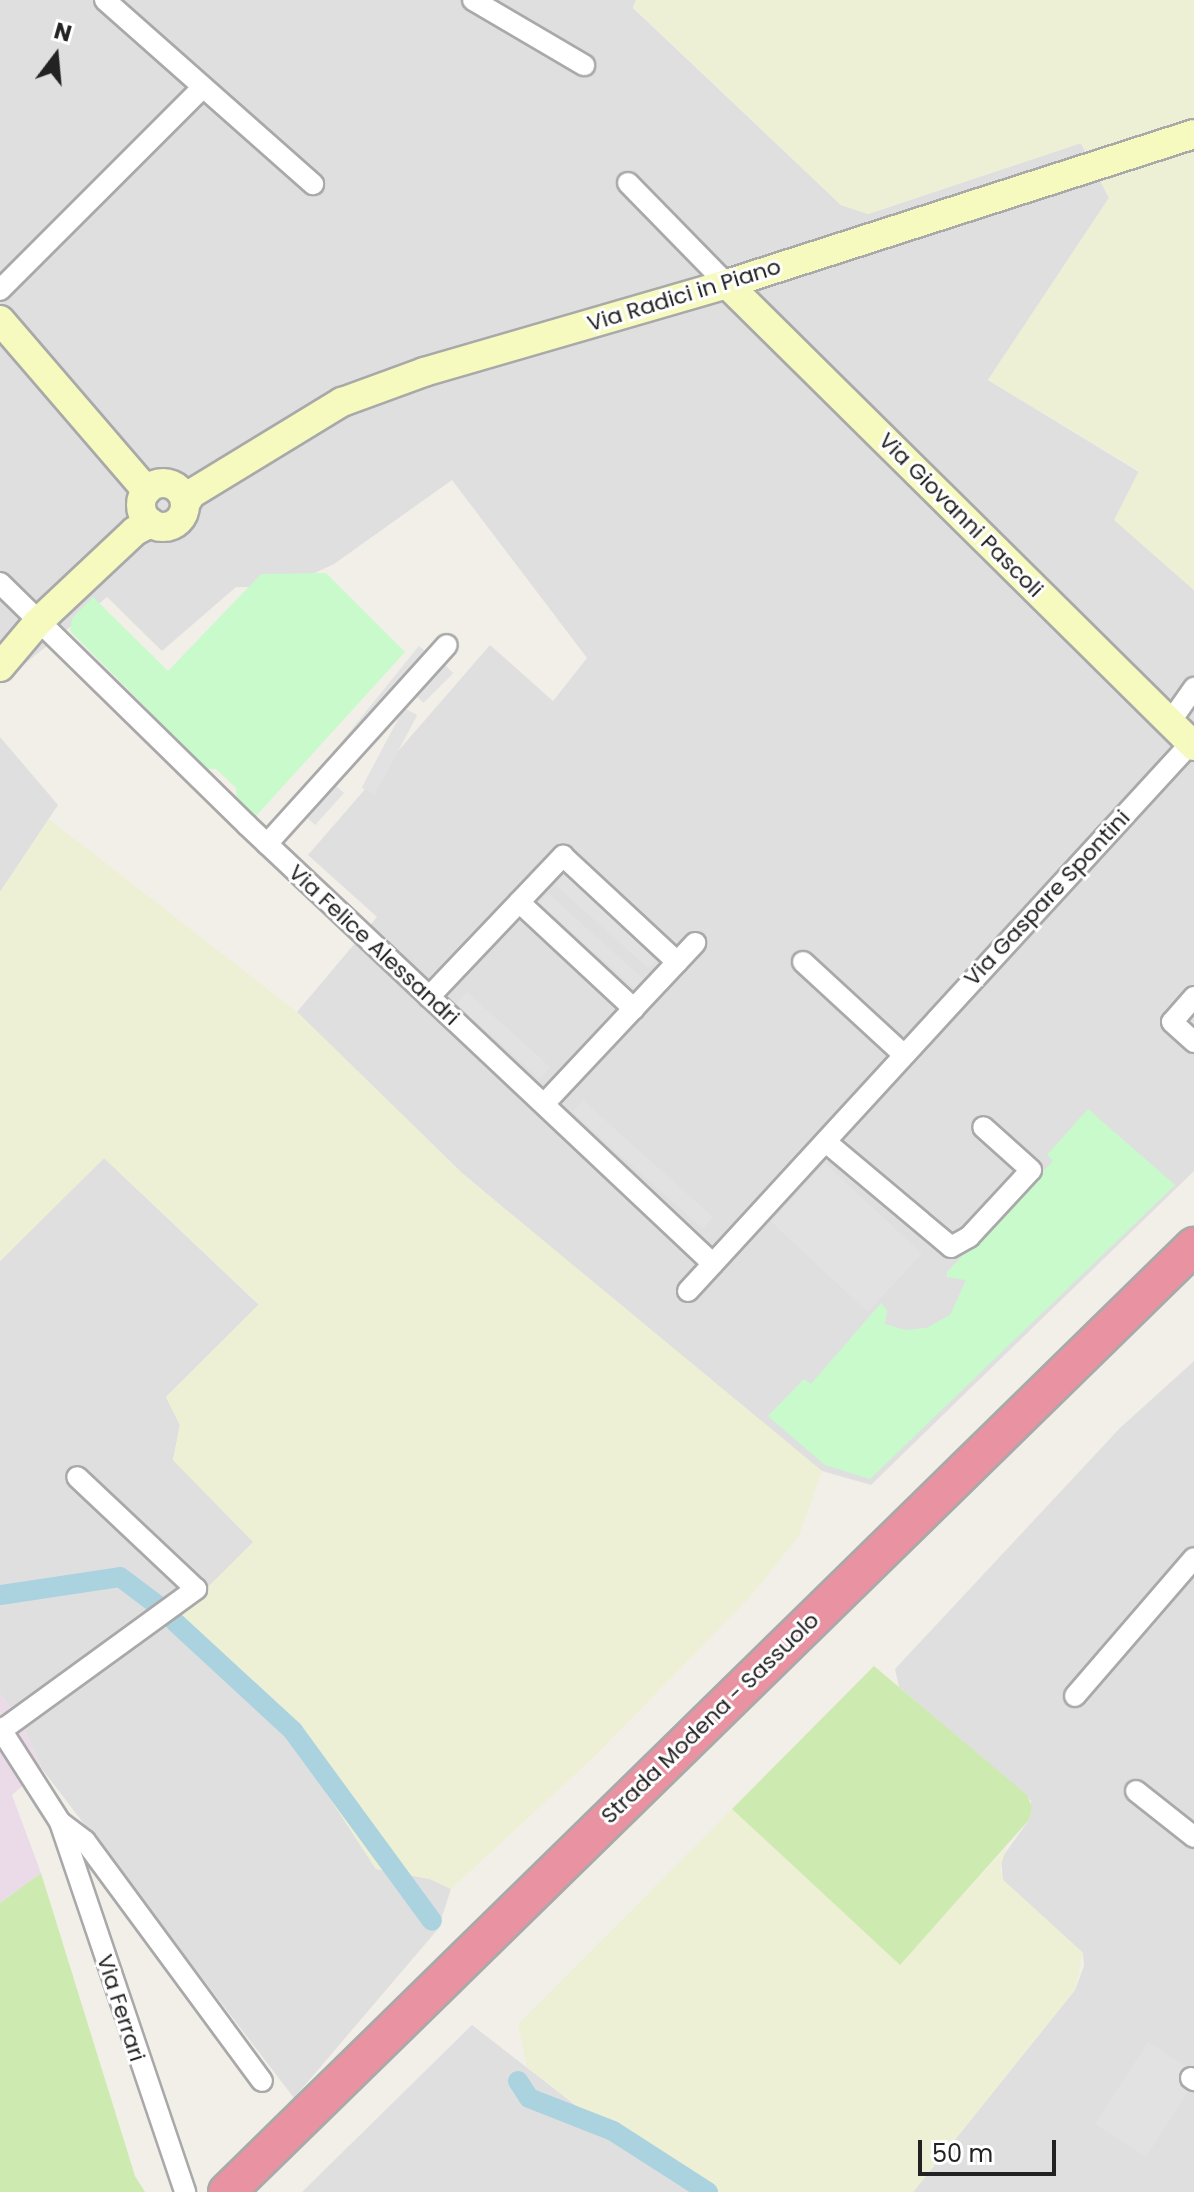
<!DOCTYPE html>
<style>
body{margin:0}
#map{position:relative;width:1194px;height:2192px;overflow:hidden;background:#f2efe9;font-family:Poppins,sans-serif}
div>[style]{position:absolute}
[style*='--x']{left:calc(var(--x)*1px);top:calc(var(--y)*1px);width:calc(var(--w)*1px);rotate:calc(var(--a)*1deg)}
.residential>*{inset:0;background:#e0dfdf}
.industrial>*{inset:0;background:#ebdbe8}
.farmland>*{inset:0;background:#eef0d5}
.grass>*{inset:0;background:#cdebb0}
.park>*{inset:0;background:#c8facc}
.parking>*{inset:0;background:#e2e2e2;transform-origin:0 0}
.canal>*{height:20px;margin:-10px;padding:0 10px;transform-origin:10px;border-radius:10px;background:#aad3df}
.roads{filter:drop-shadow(2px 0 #a9a9a9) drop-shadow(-2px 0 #a9a9a9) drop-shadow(0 2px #a9a9a9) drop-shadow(0 -2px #a9a9a9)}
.street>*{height:20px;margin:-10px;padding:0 10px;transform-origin:10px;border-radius:10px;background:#fff}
.secondary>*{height:28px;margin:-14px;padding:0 14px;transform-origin:14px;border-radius:14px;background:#f7fabf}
.secondary>.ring{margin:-14px;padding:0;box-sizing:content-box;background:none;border:28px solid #f7fabf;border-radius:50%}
.highway>*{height:36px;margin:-18px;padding:0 18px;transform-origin:18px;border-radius:18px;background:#e892a2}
span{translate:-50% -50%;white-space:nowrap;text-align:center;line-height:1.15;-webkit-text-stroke:6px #fff;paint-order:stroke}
.street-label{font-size:22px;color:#222}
.north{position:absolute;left:16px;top:16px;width:80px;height:80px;-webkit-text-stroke:6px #fff;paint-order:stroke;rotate:16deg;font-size:22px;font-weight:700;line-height:32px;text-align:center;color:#222}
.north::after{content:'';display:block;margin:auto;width:28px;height:36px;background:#222;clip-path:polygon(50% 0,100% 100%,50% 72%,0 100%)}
.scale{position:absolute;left:918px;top:2140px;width:138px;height:36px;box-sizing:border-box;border:4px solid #222;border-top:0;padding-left:10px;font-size:24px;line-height:28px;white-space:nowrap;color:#222;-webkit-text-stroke:6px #fff;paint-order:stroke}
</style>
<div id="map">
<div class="residential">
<div style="clip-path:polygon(0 0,636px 0,633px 8px,841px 205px,868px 214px,1081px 143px,1109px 198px,988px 380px,1139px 472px,1115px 520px,1194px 590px,1194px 1171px,871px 1485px,822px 1471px,758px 1422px,463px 1174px,297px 1012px,377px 917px,308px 855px,490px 645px,553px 701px,587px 658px,452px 480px,334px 564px,285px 587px,236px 587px,162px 651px,107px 597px,0 684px)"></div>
<div style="clip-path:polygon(0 737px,58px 805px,0 892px)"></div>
<div style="clip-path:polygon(104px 1158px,259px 1305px,166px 1397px,180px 1425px,173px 1460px,254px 1542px,172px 1623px,286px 1731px,376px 1869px,430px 1879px,451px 1889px,438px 1929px,294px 2098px,42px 1769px,20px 1720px,0 1694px,0 1261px)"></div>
<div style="clip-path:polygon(1194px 1361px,1194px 2192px,913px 2192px,1075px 1990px,1084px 1966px,1083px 1953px,1003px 1880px,1001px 1859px,1029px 1820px,1031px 1801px,899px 1687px,895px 1669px,1120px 1428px)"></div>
<div style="clip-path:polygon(472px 2025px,654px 2166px,699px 2192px,302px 2192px)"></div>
</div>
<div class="industrial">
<div style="clip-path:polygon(0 1694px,20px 1720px,42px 1769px,12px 1795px,41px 1873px,0 1903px)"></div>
</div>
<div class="farmland">
<div style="clip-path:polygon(636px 0,1194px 0,1194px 590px,1114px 520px,1139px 471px,988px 380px,1109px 198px,1081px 143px,868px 214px,841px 205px,633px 7px)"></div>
<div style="clip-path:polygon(49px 819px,297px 1012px,463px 1174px,822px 1471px,799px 1536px,750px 1597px,594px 1757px,451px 1889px,430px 1879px,376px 1869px,286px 1731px,172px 1623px,253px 1542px,173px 1460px,180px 1425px,166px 1397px,259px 1304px,104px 1158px,0 1261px,0 892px)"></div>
<div style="clip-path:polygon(732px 1809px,900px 1964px,1007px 1847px,1000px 1867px,1003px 1880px,1083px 1953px,1075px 1990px,913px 2192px,699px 2192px,654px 2166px,527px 2067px,518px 2024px)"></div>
</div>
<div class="grass">
<div style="clip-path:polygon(874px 1666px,1027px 1795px,1032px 1807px,1029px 1820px,900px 1965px,732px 1809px)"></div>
<div style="clip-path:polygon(41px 1873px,135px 2176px,145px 2192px,0 2192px,0 1903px)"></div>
</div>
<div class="park">
<div style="clip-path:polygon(326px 573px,405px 652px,256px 816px,237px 798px,236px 788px,216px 769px,207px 769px,70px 631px,72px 618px,93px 597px,168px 671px,261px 574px)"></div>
<div style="clip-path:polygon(1088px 1109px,1175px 1185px,870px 1479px,825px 1465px,768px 1416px,804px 1379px,811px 1384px,881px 1303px,887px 1310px,885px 1324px,905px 1330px,926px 1328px,950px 1315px,966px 1280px,947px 1277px,947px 1272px,1053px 1161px,1047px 1155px)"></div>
</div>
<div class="parking">
<div style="left:419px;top:646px;width:13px;height:208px;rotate:39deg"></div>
<div style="left:444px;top:664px;width:13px;height:42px;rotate:45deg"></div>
<div style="left:404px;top:708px;width:15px;height:90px;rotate:28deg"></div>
<div style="left:335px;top:785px;width:12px;height:43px;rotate:42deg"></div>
<div style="left:566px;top:873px;width:125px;height:16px;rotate:42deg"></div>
<div style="left:548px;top:893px;width:128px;height:13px;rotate:42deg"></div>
<div style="left:467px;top:992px;width:112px;height:16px;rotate:42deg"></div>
<div style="left:583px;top:1100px;width:175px;height:16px;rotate:42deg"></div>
<div style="left:825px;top:1163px;width:133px;height:80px;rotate:43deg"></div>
<div style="clip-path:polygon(1148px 2042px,1194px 2072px,1194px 2082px,1146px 2157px,1095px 2124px)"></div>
</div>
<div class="canal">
<div style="--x:0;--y:1595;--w:121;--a:-8.5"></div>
<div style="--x:120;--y:1577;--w:50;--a:36.9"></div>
<div style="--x:175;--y:1622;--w:161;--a:42.7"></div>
<div style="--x:293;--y:1731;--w:235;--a:53.8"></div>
<div style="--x:518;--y:2081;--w:20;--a:57"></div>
<div style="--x:529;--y:2098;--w:90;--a:21.4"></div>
<div style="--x:613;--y:2131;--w:113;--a:32.7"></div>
</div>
<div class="roads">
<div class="street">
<div style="--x:105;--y:0;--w:278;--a:41.5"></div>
<div style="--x:473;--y:0;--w:129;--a:30.4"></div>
<div style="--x:628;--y:183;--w:141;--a:45.6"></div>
<div style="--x:0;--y:290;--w:287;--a:-45"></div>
<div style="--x:0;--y:583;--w:346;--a:44.4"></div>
<div style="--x:247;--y:825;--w:640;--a:43.29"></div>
<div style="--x:1170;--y:722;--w:42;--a:-54.8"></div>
<div style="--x:267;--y:844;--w:268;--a:-47.9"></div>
<div style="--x:519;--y:902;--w:157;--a:42.9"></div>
<div style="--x:803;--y:962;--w:136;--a:42.6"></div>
<div style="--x:429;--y:997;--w:195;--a:-46.5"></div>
<div style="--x:563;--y:856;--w:156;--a:42.9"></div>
<div style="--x:1194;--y:997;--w:33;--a:131"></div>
<div style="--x:1172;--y:1022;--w:30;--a:42"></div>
<div style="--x:544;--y:1104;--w:221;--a:-46.8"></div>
<div style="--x:826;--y:1142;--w:163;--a:40"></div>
<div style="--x:951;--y:1247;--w:21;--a:-29"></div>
<div style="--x:969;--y:1237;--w:91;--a:-47.2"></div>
<div style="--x:1031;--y:1170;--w:64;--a:-138.1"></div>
<div style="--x:688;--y:1291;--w:744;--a:-47.45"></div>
<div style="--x:1075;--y:1696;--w:182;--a:-49.2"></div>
<div style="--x:0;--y:1728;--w:112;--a:57.4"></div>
<div style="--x:60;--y:1822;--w:391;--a:71.3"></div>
<div style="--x:2;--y:1730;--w:240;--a:-36"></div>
<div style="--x:196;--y:1589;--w:163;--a:-136.7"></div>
<div style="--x:1136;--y:1791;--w:74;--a:38.4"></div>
<div style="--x:60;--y:1822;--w:31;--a:37"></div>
<div style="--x:85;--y:1841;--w:298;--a:53.6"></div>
<div style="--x:1191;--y:2078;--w:4;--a:34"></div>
</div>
<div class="secondary">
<div style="--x:727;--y:284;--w:657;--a:44.69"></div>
<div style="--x:0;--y:320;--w:225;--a:49.3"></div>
<div class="ring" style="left:141px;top:483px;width:16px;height:16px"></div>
<div style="--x:185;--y:504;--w:12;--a:-59"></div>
<div style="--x:191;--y:494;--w:177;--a:-31.4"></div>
<div style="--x:342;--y:402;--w:87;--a:-20.1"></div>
<div style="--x:424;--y:372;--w:316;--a:-16.2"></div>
<div style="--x:727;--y:284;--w:490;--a:-17.8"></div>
<div style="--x:0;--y:667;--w:57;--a:-49.9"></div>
<div style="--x:37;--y:623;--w:134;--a:-43.2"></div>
<div style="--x:135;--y:531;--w:18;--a:-27"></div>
</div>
<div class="highway">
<div style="--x:227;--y:2192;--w:1353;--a:-44.37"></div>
</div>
</div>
<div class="street-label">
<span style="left:684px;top:295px;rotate:-17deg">Via Radici in Piano</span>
<span style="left:961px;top:515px;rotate:45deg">Via Giovanni Pascoli</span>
<span style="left:1047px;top:898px;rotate:-47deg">Via Gaspare Spontini</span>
<span style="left:374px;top:945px;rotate:43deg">Via Felice Alessandri</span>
<span style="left:710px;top:1718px;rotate:-44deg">Strada Modena - Sassuolo</span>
<span style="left:121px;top:2008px;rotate:72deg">Via Ferrari</span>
</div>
<div class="north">N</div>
<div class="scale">50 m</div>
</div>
